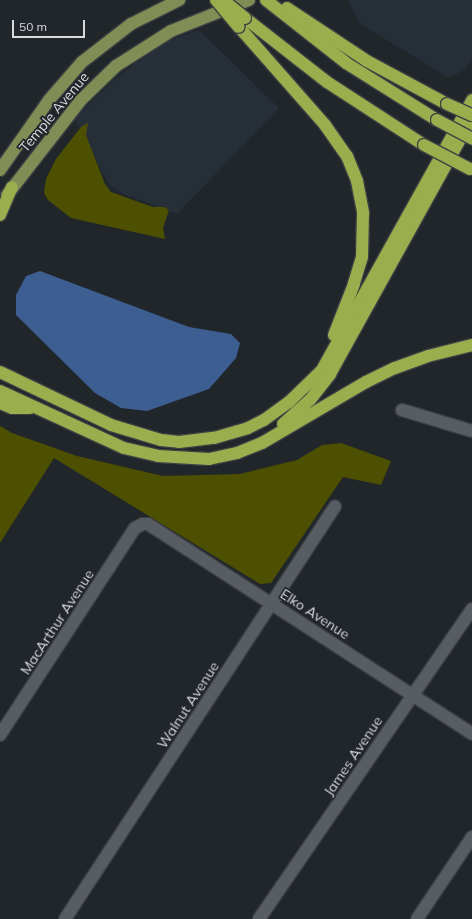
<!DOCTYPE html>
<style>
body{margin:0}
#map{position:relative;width:472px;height:919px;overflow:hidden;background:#21262b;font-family:Mulish,sans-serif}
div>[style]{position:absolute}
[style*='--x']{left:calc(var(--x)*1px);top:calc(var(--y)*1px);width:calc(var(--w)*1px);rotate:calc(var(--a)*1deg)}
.built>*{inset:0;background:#262e38}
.forest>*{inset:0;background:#4d5001}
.water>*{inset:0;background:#3c5e91}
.roads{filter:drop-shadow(1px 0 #3c4043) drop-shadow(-1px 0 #3c4043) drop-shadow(0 1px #3c4043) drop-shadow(0 -1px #3c4043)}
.minor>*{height:12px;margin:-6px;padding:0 6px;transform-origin:6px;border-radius:6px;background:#585d63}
.major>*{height:12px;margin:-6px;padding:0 6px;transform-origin:6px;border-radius:6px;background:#808d55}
.highway>*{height:12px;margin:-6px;padding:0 6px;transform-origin:6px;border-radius:6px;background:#9bad4c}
.bridges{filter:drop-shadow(1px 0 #3c4043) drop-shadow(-1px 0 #3c4043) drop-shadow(0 1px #3c4043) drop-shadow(0 -1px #3c4043)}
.highway-bridge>*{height:12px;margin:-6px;padding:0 6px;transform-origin:6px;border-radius:6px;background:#9bad4c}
span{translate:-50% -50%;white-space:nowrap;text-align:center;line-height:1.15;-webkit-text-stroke:3.5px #21262b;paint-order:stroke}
.street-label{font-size:14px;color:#d7dadd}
.scale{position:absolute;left:12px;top:20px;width:73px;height:18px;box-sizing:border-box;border:2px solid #d7dadd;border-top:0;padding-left:5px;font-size:12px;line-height:14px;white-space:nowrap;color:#d7dadd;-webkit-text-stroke:3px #21262b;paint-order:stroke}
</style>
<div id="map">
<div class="built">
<div style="clip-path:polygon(348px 0,472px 0,472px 58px,466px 69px,449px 78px,359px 23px)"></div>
<div style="clip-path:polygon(199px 30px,279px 108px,177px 214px,123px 194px,109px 185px,74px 118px,116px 78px,161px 43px)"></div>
</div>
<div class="forest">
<div style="clip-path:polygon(88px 123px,86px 135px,105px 184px,111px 192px,153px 207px,164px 207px,169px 210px,163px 228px,165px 239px,71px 218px,48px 200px,44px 193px,46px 179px,56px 159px,81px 127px)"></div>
<div style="clip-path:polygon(0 426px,12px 433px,77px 456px,163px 476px,240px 474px,297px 460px,322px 445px,341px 443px,391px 461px,381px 485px,343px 477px,271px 583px,260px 584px,54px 458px,0 543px)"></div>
</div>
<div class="water">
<div style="clip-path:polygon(40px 271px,189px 327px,231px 334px,240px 343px,236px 358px,209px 389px,147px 411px,121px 408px,95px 393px,16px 315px,16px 295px,26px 276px)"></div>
</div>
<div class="roads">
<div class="minor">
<div style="--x:402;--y:410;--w:73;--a:16.7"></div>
<div style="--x:0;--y:735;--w:247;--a:-56.9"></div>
<div style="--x:135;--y:528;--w:9;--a:-27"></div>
<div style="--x:143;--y:524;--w:5;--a:0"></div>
<div style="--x:148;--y:524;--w:386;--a:32.9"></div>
<div style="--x:65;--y:919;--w:493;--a:-56.8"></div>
<div style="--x:259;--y:919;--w:376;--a:-55.5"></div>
<div style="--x:417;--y:919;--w:99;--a:-56.1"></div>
</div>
<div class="major">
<div style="--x:0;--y:170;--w:85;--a:-55"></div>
<div style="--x:49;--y:100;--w:50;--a:-49"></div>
<div style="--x:82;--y:62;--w:62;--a:-37.8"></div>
<div style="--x:131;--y:24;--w:54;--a:-26.6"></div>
<div style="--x:7;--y:195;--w:120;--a:-52.1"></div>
<div style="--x:81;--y:100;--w:49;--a:-44.2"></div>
<div style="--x:116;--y:66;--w:65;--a:-32.5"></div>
<div style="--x:171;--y:31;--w:84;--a:-21.7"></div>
</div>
<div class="highway">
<div style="--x:266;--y:0;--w:102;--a:38.2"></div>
<div style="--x:346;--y:63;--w:107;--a:32.1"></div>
<div style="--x:287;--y:8;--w:96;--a:33.5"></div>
<div style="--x:367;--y:61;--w:91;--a:28.3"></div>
<div style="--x:245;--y:18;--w:104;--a:38"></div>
<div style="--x:327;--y:82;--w:116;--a:33"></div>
<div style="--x:239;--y:27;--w:130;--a:48.7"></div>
<div style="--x:325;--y:125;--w:38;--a:55"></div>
<div style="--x:347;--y:156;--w:27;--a:68"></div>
<div style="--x:357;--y:181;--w:33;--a:79"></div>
<div style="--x:363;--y:213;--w:44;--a:91.3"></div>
<div style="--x:362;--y:257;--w:28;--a:107"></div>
<div style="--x:354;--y:284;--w:55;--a:111.4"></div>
<div style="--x:0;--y:215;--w:30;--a:-67"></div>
<div style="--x:0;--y:372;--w:123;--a:25.5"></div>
<div style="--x:111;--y:425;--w:52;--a:16.7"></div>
<div style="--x:161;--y:440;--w:18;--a:6"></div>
<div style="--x:179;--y:442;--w:35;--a:-7"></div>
<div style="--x:214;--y:438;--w:35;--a:-16"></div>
<div style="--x:248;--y:428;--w:18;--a:-27"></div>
<div style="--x:264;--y:420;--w:31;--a:-36"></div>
<div style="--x:289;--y:402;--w:46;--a:-44.1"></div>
<div style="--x:322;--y:370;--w:309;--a:-60.9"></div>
<div style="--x:0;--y:391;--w:136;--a:24.7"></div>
<div style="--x:124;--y:448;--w:35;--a:13"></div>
<div style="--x:158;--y:456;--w:51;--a:3.4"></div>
<div style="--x:209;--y:459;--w:29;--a:-12"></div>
<div style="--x:237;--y:453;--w:27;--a:-22"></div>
<div style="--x:262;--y:443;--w:121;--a:-30.4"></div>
<div style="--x:366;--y:382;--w:32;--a:-26"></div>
<div style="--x:395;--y:368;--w:35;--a:-20"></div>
<div style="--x:428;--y:356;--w:45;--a:-14"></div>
<div style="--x:0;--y:403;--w:13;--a:23"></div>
<div style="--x:12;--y:408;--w:18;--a:0"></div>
<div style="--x:283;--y:424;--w:36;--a:-42"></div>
<div style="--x:310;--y:400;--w:33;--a:-52"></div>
<div style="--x:330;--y:374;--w:293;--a:-61"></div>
</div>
</div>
<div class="bridges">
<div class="highway-bridge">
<div style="--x:216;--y:0;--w:35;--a:50"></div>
<div style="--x:224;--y:1;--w:27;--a:39"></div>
<div style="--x:447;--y:104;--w:27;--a:24"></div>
<div style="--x:437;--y:120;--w:40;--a:28"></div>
<div style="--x:424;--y:145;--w:52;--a:27.6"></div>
</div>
</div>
<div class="street-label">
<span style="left:54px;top:112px;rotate:-50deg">Temple Avenue</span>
<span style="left:315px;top:614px;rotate:33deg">Elko Avenue</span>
<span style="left:57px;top:622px;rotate:-57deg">MacArthur Avenue</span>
<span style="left:188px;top:705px;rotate:-57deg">Walnut Avenue</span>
<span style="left:353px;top:756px;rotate:-56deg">James Avenue</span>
</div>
<div class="scale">50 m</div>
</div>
